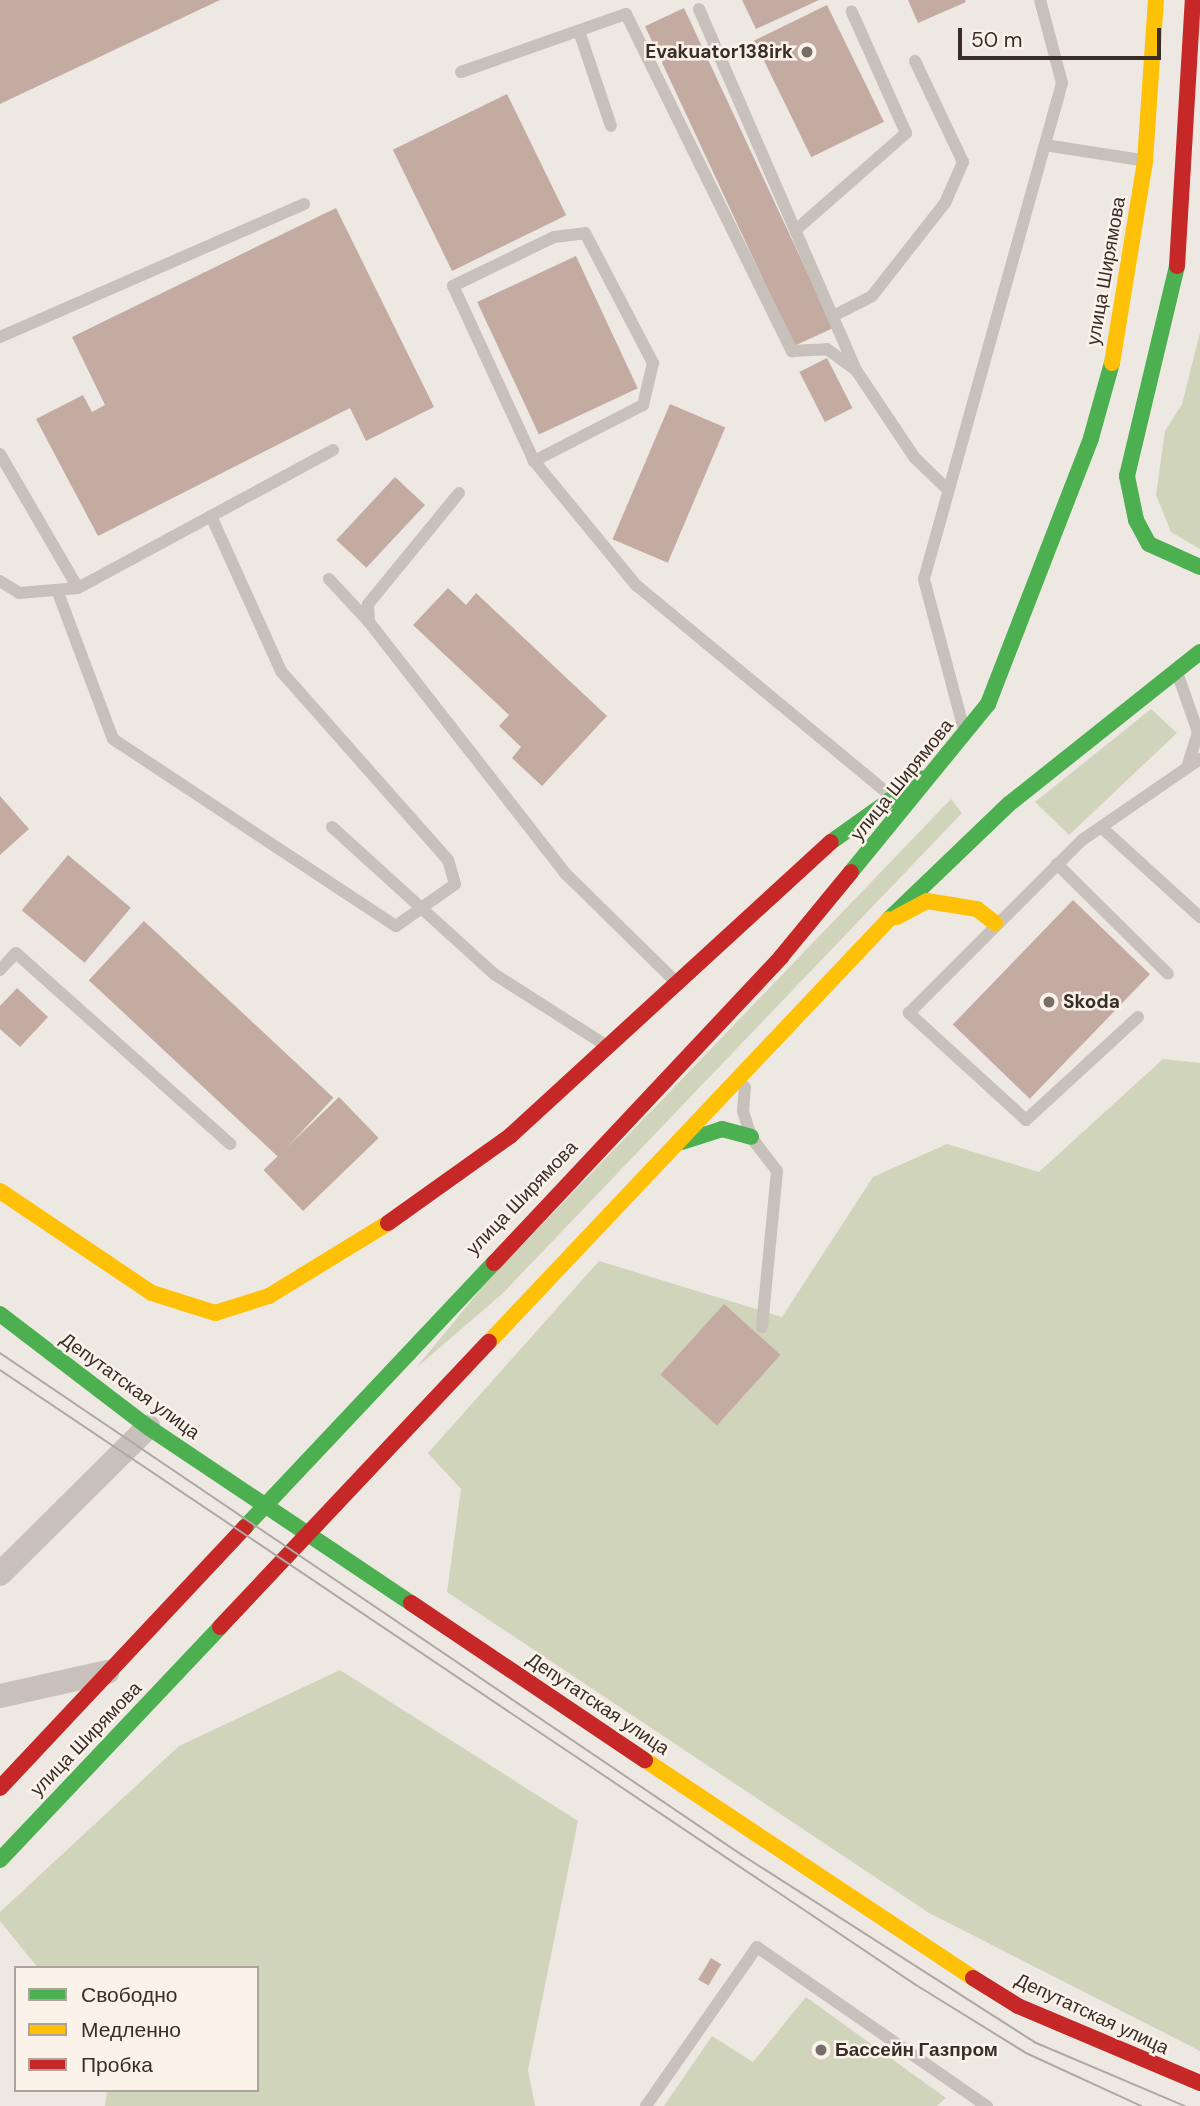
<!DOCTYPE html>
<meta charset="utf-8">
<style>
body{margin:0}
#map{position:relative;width:1200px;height:2106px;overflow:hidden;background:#eee8e2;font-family:"DM Sans",sans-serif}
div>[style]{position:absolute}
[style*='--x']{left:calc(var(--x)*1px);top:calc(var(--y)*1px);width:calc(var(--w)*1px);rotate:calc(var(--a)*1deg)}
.green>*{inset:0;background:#d0d4bb}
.building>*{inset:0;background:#c3aba2;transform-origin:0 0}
.lane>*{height:12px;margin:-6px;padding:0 6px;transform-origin:6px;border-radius:6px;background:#c8c0ba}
.street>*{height:24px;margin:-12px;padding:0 12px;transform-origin:12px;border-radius:12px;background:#c8c0ba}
.fast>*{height:16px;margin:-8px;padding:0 8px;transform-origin:8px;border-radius:8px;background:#4caf50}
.slow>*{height:16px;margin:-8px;padding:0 8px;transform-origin:8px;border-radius:8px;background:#ffc107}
.jam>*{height:16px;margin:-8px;padding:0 8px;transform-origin:8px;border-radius:8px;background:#c62828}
.tram>*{height:2px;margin:-1px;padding:0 1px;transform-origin:1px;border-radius:1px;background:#afa9a5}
.dots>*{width:19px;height:19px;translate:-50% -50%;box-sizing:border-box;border:4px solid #fbf2e9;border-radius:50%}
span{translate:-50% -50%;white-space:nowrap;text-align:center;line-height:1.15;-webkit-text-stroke:5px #fbf2e9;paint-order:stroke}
.poi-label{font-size:19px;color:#392d28;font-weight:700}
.right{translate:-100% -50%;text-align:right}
.left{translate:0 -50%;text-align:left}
.street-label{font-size:19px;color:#392d28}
.legend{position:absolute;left:14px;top:1966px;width:245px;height:126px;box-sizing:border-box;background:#fbf2e9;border:2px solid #ada39c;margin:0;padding:9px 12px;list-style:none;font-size:21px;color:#392d28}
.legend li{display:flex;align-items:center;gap:14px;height:35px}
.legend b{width:35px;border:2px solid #ada39c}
.scale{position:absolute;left:958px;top:28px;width:203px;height:32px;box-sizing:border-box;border:4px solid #392d28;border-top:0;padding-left:9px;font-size:21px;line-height:24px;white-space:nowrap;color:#392d28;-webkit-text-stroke:5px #fbf2e9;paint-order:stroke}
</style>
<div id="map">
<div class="green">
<div style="clip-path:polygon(1200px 333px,1200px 549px,1171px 532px,1156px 495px,1165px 431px,1182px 404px)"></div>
<div style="clip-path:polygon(1151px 709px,1177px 733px,1069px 835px,1035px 802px)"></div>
<div style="clip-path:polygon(951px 799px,962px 813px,502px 1294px,416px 1368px,485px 1284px)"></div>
<div style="clip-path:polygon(1163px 1059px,1200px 1063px,1200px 2051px,929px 1913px,447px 1592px,461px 1489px,428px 1453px,599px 1261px,782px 1317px,873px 1177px,947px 1144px,1039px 1172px)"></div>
<div style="clip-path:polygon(340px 1670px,578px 1821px,528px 2070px,535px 2106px,105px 2106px,107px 2090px,257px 2090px,257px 1968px,38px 1968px,0 1921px,0 1912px,179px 1746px)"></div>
<div style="clip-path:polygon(806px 1997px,946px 2098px,937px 2106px,664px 2106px,712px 2036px,753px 2062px)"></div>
</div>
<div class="building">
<div style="clip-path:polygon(0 0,220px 0,0 104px)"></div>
<div style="clip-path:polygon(742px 0,819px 0,756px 29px)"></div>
<div style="clip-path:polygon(908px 0,965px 0,966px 2px,918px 23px)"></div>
<div style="left:827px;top:5px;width:130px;height:81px;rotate:64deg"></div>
<div style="left:684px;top:8px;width:353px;height:43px;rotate:65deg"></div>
<div style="left:507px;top:94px;width:135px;height:127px;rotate:64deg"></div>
<div style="clip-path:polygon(336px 208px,434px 407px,366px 441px,350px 408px,98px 536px,36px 419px,83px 395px,92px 412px,105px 405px,72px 337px)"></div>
<div style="left:576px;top:256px;width:146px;height:109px;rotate:65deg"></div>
<div style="left:827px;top:358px;width:56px;height:31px;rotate:63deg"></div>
<div style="left:670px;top:404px;width:60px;height:147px;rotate:23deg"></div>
<div style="left:395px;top:477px;width:41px;height:86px;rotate:43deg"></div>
<div style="clip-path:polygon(448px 588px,466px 605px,476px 593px,607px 716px,542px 786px,512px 758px,521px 747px,499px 726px,509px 715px,413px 625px)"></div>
<div style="clip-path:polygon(0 796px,29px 829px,0 855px)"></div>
<div style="left:68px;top:855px;width:82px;height:72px;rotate:40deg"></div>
<div style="left:1073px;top:900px;width:107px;height:173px;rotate:44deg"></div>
<div style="left:144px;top:921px;width:259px;height:81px;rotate:43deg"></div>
<div style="clip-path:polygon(17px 988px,48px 1017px,20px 1047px,0 1029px,0 1006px)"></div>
<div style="left:339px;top:1097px;width:57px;height:105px;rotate:46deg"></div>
<div style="left:724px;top:1304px;width:76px;height:95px;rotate:42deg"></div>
<div style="left:711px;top:1958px;width:12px;height:25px;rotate:31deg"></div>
</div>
<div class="lane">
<div style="--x:699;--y:9;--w:394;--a:66.5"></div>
<div style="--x:856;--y:370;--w:106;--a:56.2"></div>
<div style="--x:915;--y:458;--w:46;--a:44.1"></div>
<div style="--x:579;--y:31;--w:100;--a:71.4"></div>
<div style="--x:461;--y:72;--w:175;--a:-19.4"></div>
<div style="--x:626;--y:14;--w:376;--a:63.8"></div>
<div style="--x:792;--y:351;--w:35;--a:-3"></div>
<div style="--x:827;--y:349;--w:36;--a:36"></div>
<div style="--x:1045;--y:145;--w:97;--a:8.9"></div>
<div style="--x:798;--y:228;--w:144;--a:-41.3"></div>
<div style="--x:906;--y:133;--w:133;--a:-114.1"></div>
<div style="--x:837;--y:314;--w:39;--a:-27"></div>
<div style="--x:872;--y:296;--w:118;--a:-51.9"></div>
<div style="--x:945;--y:203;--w:45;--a:-66.3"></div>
<div style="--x:963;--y:162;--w:112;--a:-115.4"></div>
<div style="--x:0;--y:337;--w:332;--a:-23.6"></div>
<div style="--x:0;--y:454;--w:155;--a:59.8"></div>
<div style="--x:78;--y:588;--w:290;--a:-28.4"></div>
<div style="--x:534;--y:461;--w:193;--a:-114.8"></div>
<div style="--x:453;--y:286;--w:112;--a:-25.9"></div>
<div style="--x:554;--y:237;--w:31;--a:-7"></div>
<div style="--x:585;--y:233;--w:147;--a:62.4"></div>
<div style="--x:653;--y:363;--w:43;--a:103.4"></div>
<div style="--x:643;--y:405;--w:123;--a:152.8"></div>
<div style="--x:534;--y:461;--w:161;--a:50.6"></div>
<div style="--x:636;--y:585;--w:332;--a:39.6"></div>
<div style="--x:459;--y:493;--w:144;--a:129.3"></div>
<div style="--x:368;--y:604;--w:18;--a:87"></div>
<div style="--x:369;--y:622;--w:321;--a:52"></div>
<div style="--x:567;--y:875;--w:150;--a:44.5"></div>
<div style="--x:329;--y:579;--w:59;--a:47.1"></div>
<div style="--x:0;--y:581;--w:22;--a:32"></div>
<div style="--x:19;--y:593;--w:59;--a:-4.8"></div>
<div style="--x:57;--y:590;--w:159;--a:69.4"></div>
<div style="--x:113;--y:739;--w:339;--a:33.5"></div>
<div style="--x:396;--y:926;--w:72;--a:-35.4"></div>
<div style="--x:455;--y:884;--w:25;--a:-106"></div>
<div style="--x:448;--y:860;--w:252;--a:-131.5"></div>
<div style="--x:281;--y:671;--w:170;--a:-114.3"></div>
<div style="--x:1178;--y:675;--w:60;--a:70.7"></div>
<div style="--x:1198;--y:732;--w:34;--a:107"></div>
<div style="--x:963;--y:726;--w:152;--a:-104.9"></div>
<div style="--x:924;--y:579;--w:515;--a:-74.45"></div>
<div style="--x:1062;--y:83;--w:86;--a:-104.8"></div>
<div style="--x:332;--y:827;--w:219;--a:42.2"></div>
<div style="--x:494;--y:974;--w:130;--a:32.5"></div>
<div style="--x:1101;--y:827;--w:134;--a:42.3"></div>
<div style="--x:1057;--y:864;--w:156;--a:44.7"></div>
<div style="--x:0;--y:970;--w:23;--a:-47"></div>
<div style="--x:16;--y:953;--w:287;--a:41.7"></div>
<div style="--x:1138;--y:1017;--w:152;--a:137.4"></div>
<div style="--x:1026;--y:1120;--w:159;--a:-137.6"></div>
<div style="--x:909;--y:1013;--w:245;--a:-45"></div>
<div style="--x:1082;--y:840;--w:143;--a:-34.5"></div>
<div style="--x:745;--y:1087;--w:24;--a:95"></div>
<div style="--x:743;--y:1111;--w:27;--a:73"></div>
<div style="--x:751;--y:1137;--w:43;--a:52.6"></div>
<div style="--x:777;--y:1171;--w:157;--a:95.5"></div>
<div style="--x:646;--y:2106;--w:194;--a:-55.1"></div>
<div style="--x:757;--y:1947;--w:280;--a:34.7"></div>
</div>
<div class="street">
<div style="--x:0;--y:1574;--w:209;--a:-44.8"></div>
<div style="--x:0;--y:1696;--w:110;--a:-12.6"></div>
</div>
<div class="fast">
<div style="--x:1177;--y:266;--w:216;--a:103.4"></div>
<div style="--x:1127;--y:476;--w:45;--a:78.4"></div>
<div style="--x:1136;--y:520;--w:27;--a:62"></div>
<div style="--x:1149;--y:544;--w:56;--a:24.3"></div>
<div style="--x:831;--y:842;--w:110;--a:-35.4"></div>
<div style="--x:851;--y:872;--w:217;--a:-50.8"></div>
<div style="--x:988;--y:704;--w:285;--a:-68.8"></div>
<div style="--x:1091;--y:438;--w:78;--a:-74.4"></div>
<div style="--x:889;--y:919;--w:166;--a:-43.8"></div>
<div style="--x:1009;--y:804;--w:244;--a:-38.5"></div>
<div style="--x:682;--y:1142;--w:42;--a:-18"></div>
<div style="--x:722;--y:1129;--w:30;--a:15"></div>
<div style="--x:0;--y:1314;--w:186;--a:37.4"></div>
<div style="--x:148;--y:1427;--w:316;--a:33.8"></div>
<div style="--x:245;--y:1527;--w:363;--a:-46.7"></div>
<div style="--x:0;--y:1860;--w:320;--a:-46.6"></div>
</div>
<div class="slow">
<div style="--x:1112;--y:363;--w:205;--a:-80.7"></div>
<div style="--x:1145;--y:161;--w:161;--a:-86.1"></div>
<div style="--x:897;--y:917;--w:34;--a:-28"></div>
<div style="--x:927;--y:901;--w:51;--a:9.1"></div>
<div style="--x:977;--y:909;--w:23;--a:38"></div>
<div style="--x:0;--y:1191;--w:183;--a:33.9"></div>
<div style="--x:152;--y:1293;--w:66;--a:17.6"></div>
<div style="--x:215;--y:1313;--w:57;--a:-17.5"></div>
<div style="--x:269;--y:1296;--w:140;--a:-31.5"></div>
<div style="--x:489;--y:1342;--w:582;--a:-46.6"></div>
<div style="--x:645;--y:1760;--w:394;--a:33.6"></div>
</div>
<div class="jam">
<div style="--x:1177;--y:266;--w:266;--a:-86.6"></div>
<div style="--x:388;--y:1223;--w:150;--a:-35.5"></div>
<div style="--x:510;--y:1136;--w:435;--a:-42.5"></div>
<div style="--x:494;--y:1263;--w:420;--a:-46.8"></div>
<div style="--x:781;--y:957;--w:110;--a:-50.5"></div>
<div style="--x:411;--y:1603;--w:282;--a:33.9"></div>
<div style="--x:220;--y:1627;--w:392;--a:-46.7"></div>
<div style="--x:0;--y:1788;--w:358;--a:-46.8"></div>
<div style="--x:973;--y:1978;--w:53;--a:31.9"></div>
<div style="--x:1018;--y:2006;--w:198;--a:22.9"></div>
</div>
<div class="tram">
<div style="--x:0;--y:1353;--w:896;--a:34.08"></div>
<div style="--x:742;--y:1855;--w:347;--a:32.6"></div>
<div style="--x:1034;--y:2042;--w:164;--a:23"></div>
<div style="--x:0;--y:1370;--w:1103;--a:33.88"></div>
<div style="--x:916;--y:1985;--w:129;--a:31.7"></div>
<div style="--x:1026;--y:2053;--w:127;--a:24.7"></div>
</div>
<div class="dots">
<div style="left:807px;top:52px;background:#786e69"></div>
<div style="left:1049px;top:1002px;background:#786e69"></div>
<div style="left:821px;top:2050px;background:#786e69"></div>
</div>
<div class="poi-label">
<span class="right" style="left:793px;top:52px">Evakuator138irk</span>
<span class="left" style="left:1063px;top:1002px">Skoda</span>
<span class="left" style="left:835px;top:2050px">Бассейн Газпром</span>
</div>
<div class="street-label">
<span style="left:1106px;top:271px;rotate:-80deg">улица Ширямова</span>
<span style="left:902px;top:780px;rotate:-51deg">улица Ширямова</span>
<span style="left:522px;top:1198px;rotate:-46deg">улица Ширямова</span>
<span style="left:130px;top:1386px;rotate:36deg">Депутатская улица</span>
<span style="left:598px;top:1704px;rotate:34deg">Депутатская улица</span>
<span style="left:86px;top:1739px;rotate:-46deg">улица Ширямова</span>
<span style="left:1092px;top:2014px;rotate:25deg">Депутатская улица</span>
</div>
<ul class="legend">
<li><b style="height:9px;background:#4caf50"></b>Свободно</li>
<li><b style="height:9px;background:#ffc107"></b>Медленно</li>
<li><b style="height:9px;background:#c62828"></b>Пробка</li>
</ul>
<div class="scale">50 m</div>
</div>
